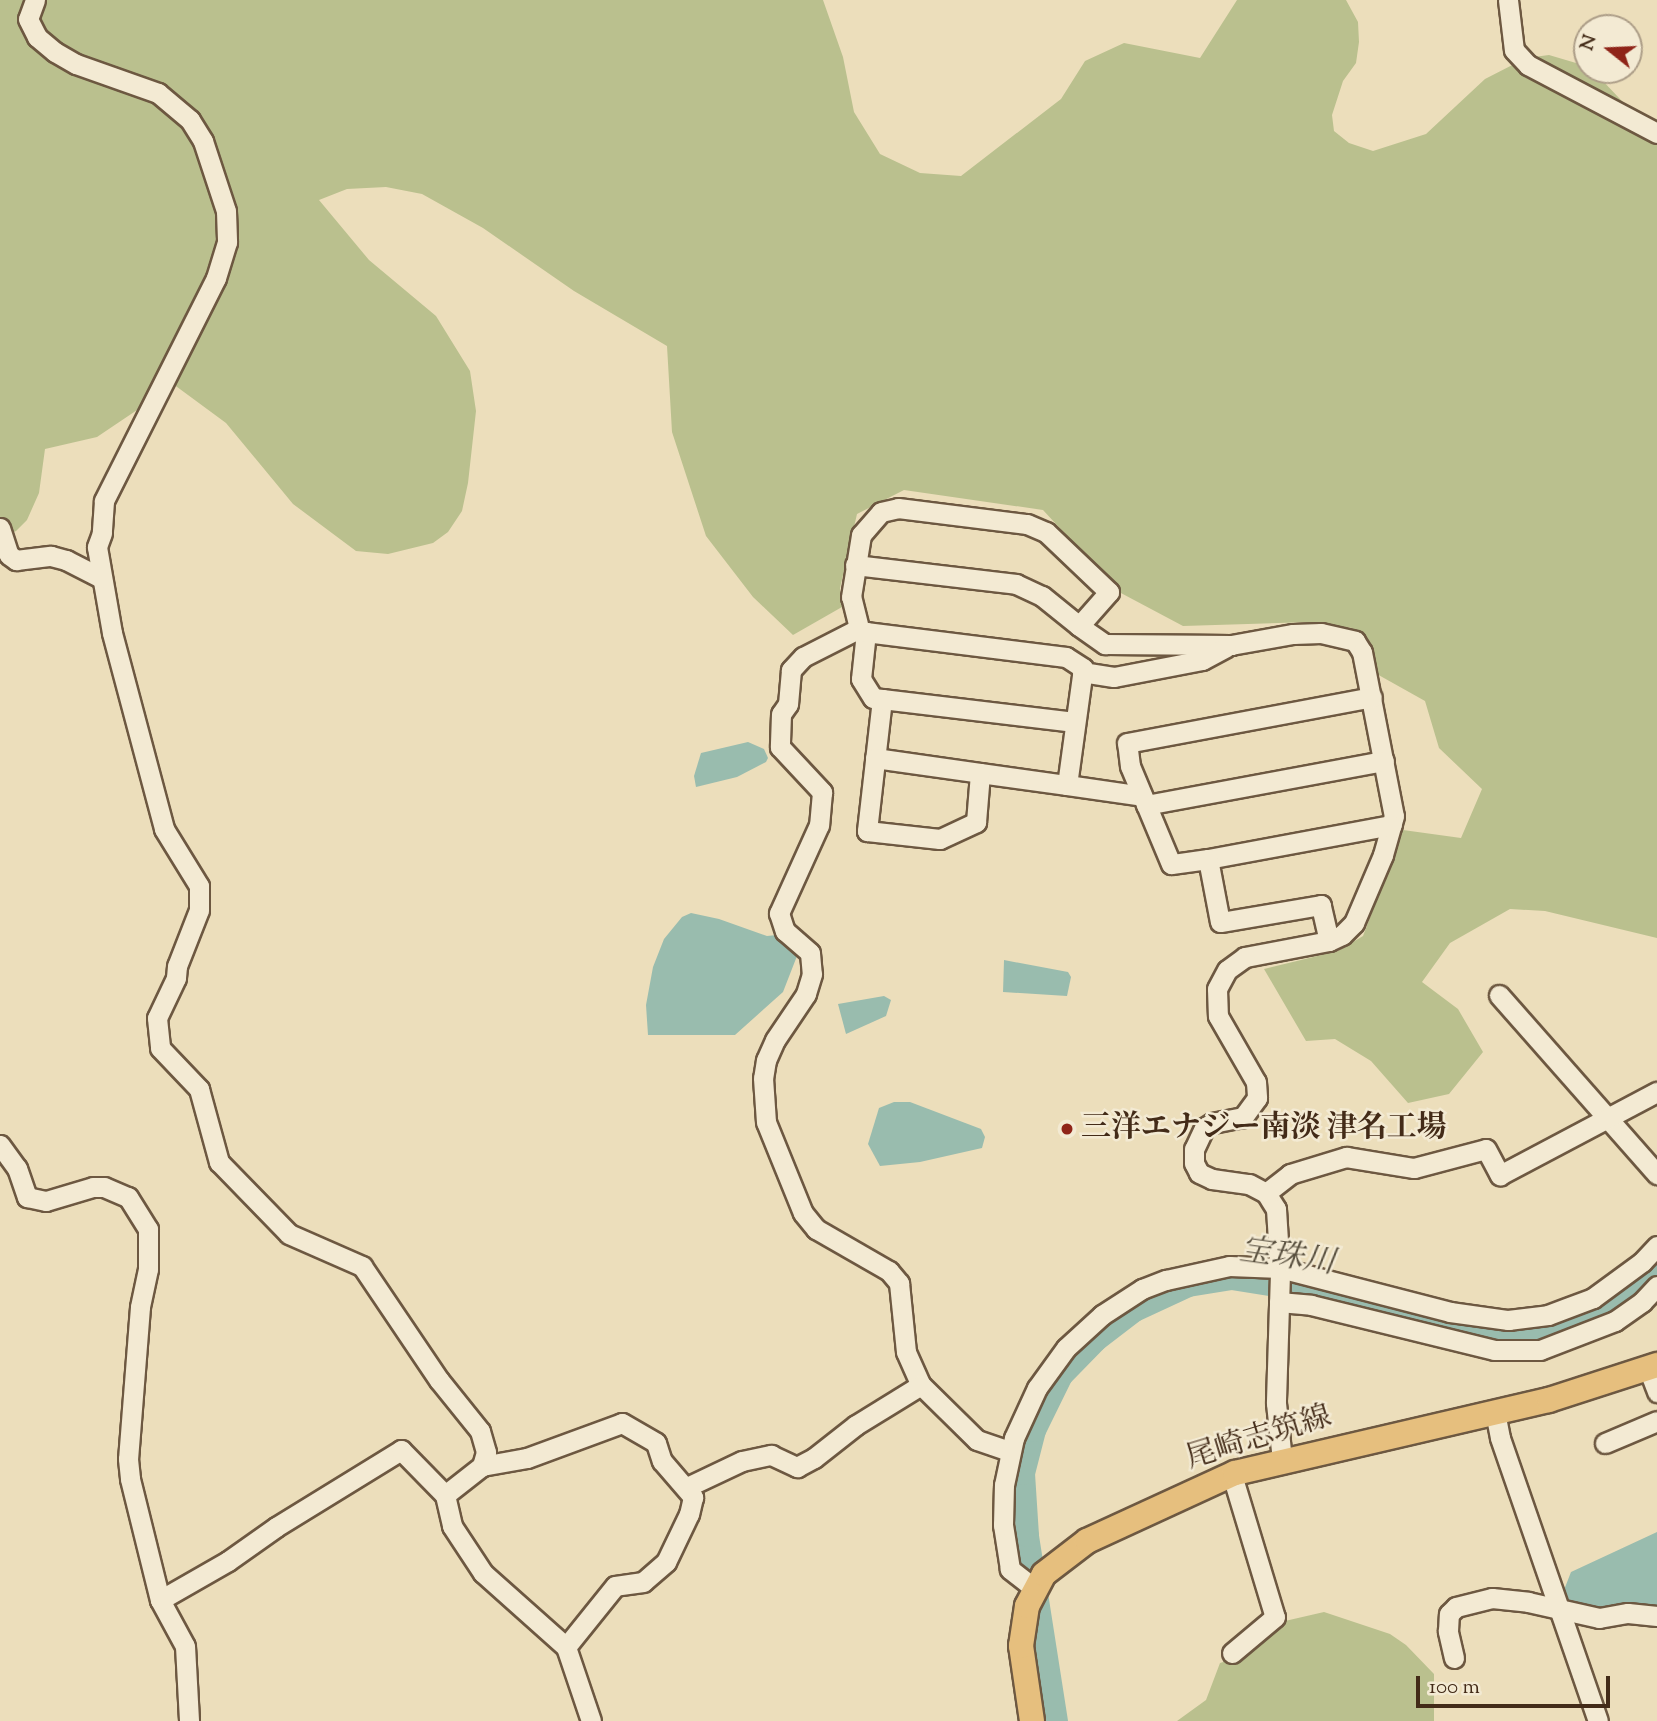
<!DOCTYPE html>
<meta charset="utf-8">
<style>
body{margin:0}
#map{position:relative;width:1657px;height:1721px;overflow:hidden;background:#ecdebb;font-family:"Sorts Mill Goudy","Noto Serif JP",serif}
div>[style]{position:absolute}
[style*='--x']{left:calc(var(--x)*1px);top:calc(var(--y)*1px);width:calc(var(--w)*1px);rotate:calc(var(--a)*1deg)}
.green>*{inset:0;background:#bac08e}
.water>*{inset:0;background:#99bcae}
.river>*{height:23px;margin:-11.5px;padding:0 11.5px;transform-origin:11.5px;border-radius:11.5px;background:#99bcae}
.roads{filter:drop-shadow(2px 0 #6d5841) drop-shadow(-2px 0 #6d5841) drop-shadow(0 2px #6d5841) drop-shadow(0 -2px #6d5841)}
.minor>*{height:19px;margin:-9.5px;padding:0 9.5px;transform-origin:9.5px;border-radius:9.5px;background:#f3ead3}
.major>*{height:24px;margin:-12px;padding:0 12px;transform-origin:12px;border-radius:12px;background:#e6bf7e}
.dots>*{width:19px;height:19px;translate:-50% -50%;box-sizing:border-box;border:4px solid #f3ead3;border-radius:50%}
span{translate:-50% -50%;white-space:nowrap;text-align:center;line-height:1.15;-webkit-text-stroke:5px #f3ead3;paint-order:stroke}
.poi-label{font-size:30px;color:#432b18;font-weight:700}
.left{translate:0 -50%;text-align:left}
.street-label{font-size:30px;color:#432b18}
.water-label{font-size:32px;color:#584f3e;font-style:italic}
.north{position:absolute;left:1573px;top:14px;width:70px;height:70px;box-sizing:border-box;background:#f3ead3;border:2px solid #ad9e88;border-radius:50%;rotate:288deg;font-size:19px;font-weight:700;line-height:28px;text-align:center;color:#432b18}
.north::after{content:'';display:block;margin:auto;width:24px;height:32px;background:#8f2418;clip-path:polygon(50% 0,100% 100%,50% 72%,0 100%)}
.scale{position:absolute;left:1416px;top:1676px;width:194px;height:32px;box-sizing:border-box;border:4px solid #432b18;border-top:0;padding-left:9px;font-size:21px;line-height:24px;white-space:nowrap;color:#432b18;-webkit-text-stroke:5px #f3ead3;paint-order:stroke}
</style>
<div id="map">
<div class="green">
<div style="clip-path:polygon(0 0,823px 0,843px 57px,854px 112px,880px 154px,920px 173px,961px 176px,1061px 99px,1085px 61px,1124px 43px,1200px 58px,1237px 0,1346px 0,1358px 22px,1359px 42px,1356px 63px,1343px 81px,1332px 115px,1334px 131px,1349px 143px,1373px 151px,1426px 134px,1485px 79px,1526px 58px,1549px 55px,1576px 63px,1601px 79px,1657px 138px,1657px 938px,1545px 911px,1510px 909px,1450px 943px,1422px 982px,1458px 1009px,1483px 1052px,1449px 1094px,1408px 1103px,1371px 1061px,1335px 1039px,1306px 1041px,1264px 969px,1338px 951px,1363px 936px,1403px 830px,1461px 838px,1482px 789px,1439px 748px,1425px 701px,1375px 673px,1369px 648px,1352px 628px,1311px 622px,1183px 626px,1119px 592px,1043px 510px,904px 490px,857px 514px,840px 588px,842px 607px,793px 635px,753px 597px,706px 536px,672px 432px,667px 346px,574px 291px,483px 228px,422px 194px,386px 187px,347px 189px,319px 200px,369px 260px,436px 316px,470px 371px,476px 411px,468px 483px,462px 511px,448px 532px,433px 543px,388px 554px,356px 551px,293px 504px,226px 423px,169px 381px,146px 404px,97px 437px,45px 449px,39px 493px,27px 520px,16px 531px,0 539px)"></div>
<div style="clip-path:polygon(1324px 1612px,1390px 1634px,1406px 1645px,1434px 1674px,1434px 1721px,1177px 1721px,1206px 1700px,1220px 1663px,1248px 1654px,1285px 1621px)"></div>
</div>
<div class="water">
<div style="clip-path:polygon(748px 742px,764px 749px,768px 758px,766px 762px,737px 777px,696px 787px,694px 776px,701px 753px)"></div>
<div style="clip-path:polygon(691px 913px,719px 919px,767px 936px,777px 935px,797px 956px,783px 992px,735px 1035px,648px 1035px,646px 1005px,653px 967px,664px 939px,682px 917px)"></div>
<div style="clip-path:polygon(1004px 960px,1068px 972px,1071px 977px,1067px 996px,1003px 992px)"></div>
<div style="clip-path:polygon(884px 996px,891px 1000px,886px 1016px,846px 1034px,838px 1004px)"></div>
<div style="clip-path:polygon(894px 1102px,910px 1102px,981px 1129px,985px 1137px,982px 1148px,920px 1162px,880px 1166px,868px 1144px,879px 1108px)"></div>
<div style="clip-path:polygon(1657px 1532px,1657px 1610px,1623px 1605px,1599px 1609px,1566px 1607px,1564px 1590px,1571px 1572px)"></div>
</div>
<div class="river">
<div style="--x:1056;--y:1721;--w:188;--a:-98.9"></div>
<div style="--x:1027;--y:1535;--w:62;--a:-93.7"></div>
<div style="--x:1023;--y:1473;--w:44;--a:-75.7"></div>
<div style="--x:1034;--y:1430;--w:61;--a:-63.9"></div>
<div style="--x:1061;--y:1375;--w:49;--a:-45.8"></div>
<div style="--x:1095;--y:1340;--w:49;--a:-37.6"></div>
<div style="--x:1134;--y:1310;--w:60;--a:-24.8"></div>
<div style="--x:1188;--y:1285;--w:44;--a:-9.2"></div>
<div style="--x:1231;--y:1278;--w:84;--a:8.9"></div>
<div style="--x:1314;--y:1291;--w:98;--a:14.7"></div>
<div style="--x:1409;--y:1316;--w:73;--a:11"></div>
<div style="--x:1481;--y:1330;--w:50;--a:4.6"></div>
<div style="--x:1531;--y:1334;--w:75;--a:-17.9"></div>
<div style="--x:1602;--y:1311;--w:72;--a:-39.9"></div>
</div>
<div class="roads">
<div class="minor">
<div style="--x:35;--y:0;--w:20;--a:110"></div>
<div style="--x:28;--y:19;--w:20;--a:63"></div>
<div style="--x:37;--y:37;--w:23;--a:40"></div>
<div style="--x:55;--y:52;--w:24;--a:30"></div>
<div style="--x:76;--y:64;--w:87;--a:19.5"></div>
<div style="--x:158;--y:93;--w:42;--a:40.2"></div>
<div style="--x:190;--y:120;--w:25;--a:58"></div>
<div style="--x:203;--y:141;--w:74;--a:71.8"></div>
<div style="--x:226;--y:211;--w:31;--a:88"></div>
<div style="--x:227;--y:242;--w:38;--a:107"></div>
<div style="--x:216;--y:278;--w:250;--a:116.7"></div>
<div style="--x:104;--y:501;--w:32;--a:94"></div>
<div style="--x:102;--y:533;--w:15;--a:110"></div>
<div style="--x:97;--y:547;--w:87;--a:80.1"></div>
<div style="--x:112;--y:633;--w:203;--a:75.1"></div>
<div style="--x:164;--y:829;--w:67;--a:58.4"></div>
<div style="--x:199;--y:886;--w:24;--a:90"></div>
<div style="--x:199;--y:910;--w:60;--a:111.4"></div>
<div style="--x:177;--y:966;--w:12;--a:95"></div>
<div style="--x:176;--y:978;--w:44;--a:115.4"></div>
<div style="--x:157;--y:1018;--w:30;--a:84"></div>
<div style="--x:160;--y:1048;--w:57;--a:46.4"></div>
<div style="--x:199;--y:1089;--w:76;--a:74.7"></div>
<div style="--x:219;--y:1162;--w:100;--a:45.8"></div>
<div style="--x:289;--y:1234;--w:80;--a:23.7"></div>
<div style="--x:362;--y:1266;--w:138;--a:56"></div>
<div style="--x:439;--y:1380;--w:65;--a:51.2"></div>
<div style="--x:480;--y:1431;--w:22;--a:74"></div>
<div style="--x:486;--y:1452;--w:15;--a:106"></div>
<div style="--x:482;--y:1466;--w:47;--a:141.9"></div>
<div style="--x:1508;--y:0;--w:50;--a:83.2"></div>
<div style="--x:1514;--y:50;--w:21;--a:47"></div>
<div style="--x:1528;--y:65;--w:146;--a:27.8"></div>
<div style="--x:0;--y:528;--w:28;--a:72"></div>
<div style="--x:9;--y:555;--w:9;--a:36"></div>
<div style="--x:16;--y:560;--w:35;--a:-7"></div>
<div style="--x:51;--y:556;--w:16;--a:15"></div>
<div style="--x:66;--y:560;--w:39;--a:27"></div>
<div style="--x:855;--y:565;--w:162;--a:6.7"></div>
<div style="--x:1016;--y:584;--w:29;--a:25"></div>
<div style="--x:1042;--y:596;--w:48;--a:39"></div>
<div style="--x:860;--y:632;--w:36;--a:-104"></div>
<div style="--x:851;--y:597;--w:63;--a:-80.8"></div>
<div style="--x:861;--y:535;--w:30;--a:-49"></div>
<div style="--x:881;--y:512;--w:17;--a:-13"></div>
<div style="--x:898;--y:508;--w:130;--a:7.1"></div>
<div style="--x:1027;--y:524;--w:21;--a:23"></div>
<div style="--x:1046;--y:532;--w:87;--a:43.6"></div>
<div style="--x:1109;--y:592;--w:45;--a:131.4"></div>
<div style="--x:1079;--y:626;--w:32;--a:35"></div>
<div style="--x:1105;--y:644;--w:126;--a:0.5"></div>
<div style="--x:1231;--y:645;--w:63;--a:-10.1"></div>
<div style="--x:1293;--y:634;--w:28;--a:-2"></div>
<div style="--x:1321;--y:633;--w:35;--a:13"></div>
<div style="--x:1355;--y:641;--w:13;--a:58"></div>
<div style="--x:1362;--y:652;--w:167;--a:79"></div>
<div style="--x:1394;--y:816;--w:41;--a:105.8"></div>
<div style="--x:1383;--y:855;--w:74;--a:113.1"></div>
<div style="--x:1354;--y:923;--w:17;--a:135"></div>
<div style="--x:1342;--y:935;--w:14;--a:155"></div>
<div style="--x:1329;--y:941;--w:86;--a:169.2"></div>
<div style="--x:1245;--y:957;--w:22;--a:144"></div>
<div style="--x:1227;--y:970;--w:21;--a:118"></div>
<div style="--x:1217;--y:989;--w:27;--a:88"></div>
<div style="--x:1218;--y:1016;--w:76;--a:60.1"></div>
<div style="--x:1256;--y:1082;--w:16;--a:86"></div>
<div style="--x:1257;--y:1098;--w:24;--a:126"></div>
<div style="--x:1243;--y:1117;--w:32;--a:169"></div>
<div style="--x:1212;--y:1123;--w:9;--a:148"></div>
<div style="--x:1204;--y:1128;--w:23;--a:115"></div>
<div style="--x:1194;--y:1149;--w:14;--a:90"></div>
<div style="--x:1194;--y:1163;--w:11;--a:63"></div>
<div style="--x:1199;--y:1173;--w:14;--a:25"></div>
<div style="--x:1212;--y:1179;--w:37;--a:8"></div>
<div style="--x:1249;--y:1184;--w:19;--a:28"></div>
<div style="--x:1266;--y:1193;--w:19;--a:58"></div>
<div style="--x:1276;--y:1209;--w:64;--a:86.4"></div>
<div style="--x:1280;--y:1273;--w:130;--a:91.8"></div>
<div style="--x:1276;--y:1403;--w:57;--a:84"></div>
<div style="--x:866;--y:632;--w:47;--a:96.1"></div>
<div style="--x:861;--y:679;--w:22;--a:58"></div>
<div style="--x:873;--y:698;--w:9;--a:6"></div>
<div style="--x:882;--y:699;--w:133;--a:96.5"></div>
<div style="--x:867;--y:831;--w:73;--a:6.3"></div>
<div style="--x:940;--y:839;--w:40;--a:-25"></div>
<div style="--x:976;--y:822;--w:49;--a:-85.3"></div>
<div style="--x:980;--y:773;--w:88;--a:7.9"></div>
<div style="--x:1067;--y:785;--w:118;--a:-82.2"></div>
<div style="--x:1083;--y:668;--w:20;--a:-147"></div>
<div style="--x:1066;--y:657;--w:202;--a:-172.9"></div>
<div style="--x:866;--y:632;--w:12;--a:-175"></div>
<div style="--x:854;--y:631;--w:57;--a:153"></div>
<div style="--x:803;--y:657;--w:18;--a:133"></div>
<div style="--x:791;--y:670;--w:34;--a:95"></div>
<div style="--x:788;--y:704;--w:12;--a:125"></div>
<div style="--x:781;--y:714;--w:33;--a:92"></div>
<div style="--x:780;--y:747;--w:62;--a:47"></div>
<div style="--x:822;--y:792;--w:33;--a:95"></div>
<div style="--x:819;--y:825;--w:97;--a:114.4"></div>
<div style="--x:779;--y:913;--w:19;--a:72"></div>
<div style="--x:785;--y:931;--w:33;--a:41"></div>
<div style="--x:810;--y:953;--w:21;--a:85"></div>
<div style="--x:812;--y:974;--w:21;--a:107"></div>
<div style="--x:806;--y:994;--w:55;--a:124"></div>
<div style="--x:775;--y:1040;--w:22;--a:114"></div>
<div style="--x:766;--y:1060;--w:18;--a:99"></div>
<div style="--x:763;--y:1078;--w:44;--a:86.1"></div>
<div style="--x:766;--y:1122;--w:98;--a:67.9"></div>
<div style="--x:803;--y:1213;--w:21;--a:51"></div>
<div style="--x:816;--y:1229;--w:84;--a:29.9"></div>
<div style="--x:889;--y:1271;--w:16;--a:50"></div>
<div style="--x:899;--y:1283;--w:69;--a:84.2"></div>
<div style="--x:906;--y:1352;--w:36;--a:66"></div>
<div style="--x:921;--y:1385;--w:78;--a:44.5"></div>
<div style="--x:977;--y:1440;--w:34;--a:19"></div>
<div style="--x:1082;--y:672;--w:32;--a:9"></div>
<div style="--x:1114;--y:677;--w:90;--a:-10.9"></div>
<div style="--x:1202;--y:660;--w:27;--a:-28"></div>
<div style="--x:882;--y:699;--w:194;--a:6.8"></div>
<div style="--x:875;--y:758;--w:106;--a:8.1"></div>
<div style="--x:1067;--y:785;--w:76;--a:8.3"></div>
<div style="--x:1146;--y:805;--w:242;--a:-10.5"></div>
<div style="--x:1208;--y:859;--w:187;--a:-10.5"></div>
<div style="--x:1329;--y:941;--w:37;--a:-103"></div>
<div style="--x:1321;--y:905;--w:102;--a:170.4"></div>
<div style="--x:1220;--y:922;--w:64;--a:-100.8"></div>
<div style="--x:1208;--y:859;--w:37;--a:172"></div>
<div style="--x:1171;--y:864;--w:106;--a:-112.7"></div>
<div style="--x:1130;--y:766;--w:23;--a:-97"></div>
<div style="--x:1127;--y:743;--w:249;--a:-10.6"></div>
<div style="--x:1499;--y:995;--w:239;--a:48.6"></div>
<div style="--x:0;--y:1145;--w:29;--a:54"></div>
<div style="--x:17;--y:1168;--w:31;--a:71"></div>
<div style="--x:27;--y:1197;--w:19;--a:12"></div>
<div style="--x:46;--y:1201;--w:49;--a:-16.6"></div>
<div style="--x:93;--y:1187;--w:11;--a:0"></div>
<div style="--x:104;--y:1187;--w:26;--a:23"></div>
<div style="--x:128;--y:1197;--w:38;--a:58"></div>
<div style="--x:148;--y:1229;--w:40;--a:90"></div>
<div style="--x:148;--y:1269;--w:39;--a:102"></div>
<div style="--x:140;--y:1307;--w:152;--a:94.5"></div>
<div style="--x:128;--y:1459;--w:20;--a:84"></div>
<div style="--x:130;--y:1479;--w:125;--a:76.1"></div>
<div style="--x:160;--y:1600;--w:52;--a:61.5"></div>
<div style="--x:185;--y:1646;--w:75;--a:86.9"></div>
<div style="--x:1266;--y:1193;--w:31;--a:-38"></div>
<div style="--x:1290;--y:1174;--w:59;--a:-16.9"></div>
<div style="--x:1346;--y:1157;--w:69;--a:9.2"></div>
<div style="--x:1414;--y:1168;--w:74;--a:-14.8"></div>
<div style="--x:1486;--y:1149;--w:30;--a:62"></div>
<div style="--x:1500;--y:1175;--w:178;--a:-27.9"></div>
<div style="--x:1279;--y:1302;--w:32;--a:5"></div>
<div style="--x:1311;--y:1305;--w:188;--a:13.8"></div>
<div style="--x:1494;--y:1350;--w:46;--a:0"></div>
<div style="--x:1540;--y:1350;--w:80;--a:-21.1"></div>
<div style="--x:1615;--y:1321;--w:33;--a:-35"></div>
<div style="--x:1642;--y:1302;--w:22;--a:-47"></div>
<div style="--x:1648;--y:1368;--w:26;--a:69"></div>
<div style="--x:1495;--y:1412;--w:26;--a:79"></div>
<div style="--x:1500;--y:1438;--w:299;--a:70.9"></div>
<div style="--x:1605;--y:1443;--w:56;--a:-22.9"></div>
<div style="--x:482;--y:1466;--w:46;--a:-10.1"></div>
<div style="--x:527;--y:1458;--w:101;--a:-20.2"></div>
<div style="--x:622;--y:1423;--w:39;--a:30"></div>
<div style="--x:656;--y:1443;--w:19;--a:72"></div>
<div style="--x:662;--y:1461;--w:48;--a:49.3"></div>
<div style="--x:693;--y:1497;--w:17;--a:103"></div>
<div style="--x:689;--y:1514;--w:53;--a:115.6"></div>
<div style="--x:666;--y:1562;--w:30;--a:139"></div>
<div style="--x:643;--y:1582;--w:28;--a:172"></div>
<div style="--x:615;--y:1586;--w:78;--a:128.8"></div>
<div style="--x:1232;--y:1475;--w:148;--a:73.2"></div>
<div style="--x:1275;--y:1617;--w:56;--a:140.1"></div>
<div style="--x:687;--y:1487;--w:61;--a:-25.3"></div>
<div style="--x:742;--y:1461;--w:30;--a:-12"></div>
<div style="--x:771;--y:1455;--w:29;--a:25"></div>
<div style="--x:797;--y:1467;--w:19;--a:-28"></div>
<div style="--x:814;--y:1458;--w:53;--a:-38.2"></div>
<div style="--x:856;--y:1425;--w:76;--a:-31.6"></div>
<div style="--x:1034;--y:1588;--w:31;--a:-142"></div>
<div style="--x:1010;--y:1569;--w:45;--a:-99"></div>
<div style="--x:1003;--y:1525;--w:40;--a:-88.6"></div>
<div style="--x:1004;--y:1485;--w:48;--a:-78"></div>
<div style="--x:1014;--y:1438;--w:55;--a:-65.3"></div>
<div style="--x:1037;--y:1388;--w:49;--a:-54.1"></div>
<div style="--x:1066;--y:1348;--w:49;--a:-42.5"></div>
<div style="--x:1102;--y:1315;--w:48;--a:-33"></div>
<div style="--x:1142;--y:1289;--w:26;--a:-21"></div>
<div style="--x:1166;--y:1280;--w:65;--a:-12.5"></div>
<div style="--x:1229;--y:1266;--w:51;--a:2.2"></div>
<div style="--x:1280;--y:1268;--w:176;--a:14.5"></div>
<div style="--x:1450;--y:1312;--w:59;--a:7.9"></div>
<div style="--x:1508;--y:1320;--w:40;--a:-7.1"></div>
<div style="--x:1548;--y:1315;--w:48;--a:-20.7"></div>
<div style="--x:1593;--y:1298;--w:61;--a:-36.3"></div>
<div style="--x:1642;--y:1262;--w:22;--a:-47"></div>
<div style="--x:160;--y:1600;--w:78;--a:-29.8"></div>
<div style="--x:228;--y:1561;--w:59;--a:-35.3"></div>
<div style="--x:276;--y:1527;--w:147;--a:-31.6"></div>
<div style="--x:401;--y:1450;--w:63;--a:45.6"></div>
<div style="--x:445;--y:1495;--w:32;--a:77"></div>
<div style="--x:452;--y:1526;--w:56;--a:56.6"></div>
<div style="--x:483;--y:1573;--w:111;--a:41.7"></div>
<div style="--x:566;--y:1647;--w:78;--a:71.3"></div>
<div style="--x:1454;--y:1658;--w:28;--a:-103"></div>
<div style="--x:1448;--y:1631;--w:17;--a:-87"></div>
<div style="--x:1449;--y:1614;--w:10;--a:-45"></div>
<div style="--x:1456;--y:1607;--w:37;--a:-14"></div>
<div style="--x:1492;--y:1598;--w:36;--a:6"></div>
<div style="--x:1528;--y:1602;--w:73;--a:12.7"></div>
<div style="--x:1599;--y:1618;--w:29;--a:-10"></div>
<div style="--x:1628;--y:1613;--w:29;--a:6"></div>
</div>
<div class="major">
<div style="--x:1032;--y:1721;--w:76;--a:-98.3"></div>
<div style="--x:1021;--y:1646;--w:40;--a:-81.5"></div>
<div style="--x:1027;--y:1606;--w:36;--a:-62"></div>
<div style="--x:1044;--y:1574;--w:54;--a:-37.5"></div>
<div style="--x:1087;--y:1541;--w:163;--a:-24.7"></div>
<div style="--x:1235;--y:1473;--w:322;--a:-13.1"></div>
<div style="--x:1549;--y:1400;--w:114;--a:-18"></div>
</div>
</div>
<div class="dots">
<div style="left:1067px;top:1129px;background:#8f2418"></div>
</div>
<div class="poi-label">
<span class="left" style="left:1081px;top:1129px">三洋エナジー南淡 津名工場</span>
</div>
<div class="street-label">
<span style="left:1259px;top:1439px;rotate:-17deg">尾崎志筑線</span>
</div>
<div class="water-label">
<span style="left:1287px;top:1258px;rotate:8deg">宝珠川</span>
</div>
<div class="north">N</div>
<div class="scale">100 m</div>
</div>
